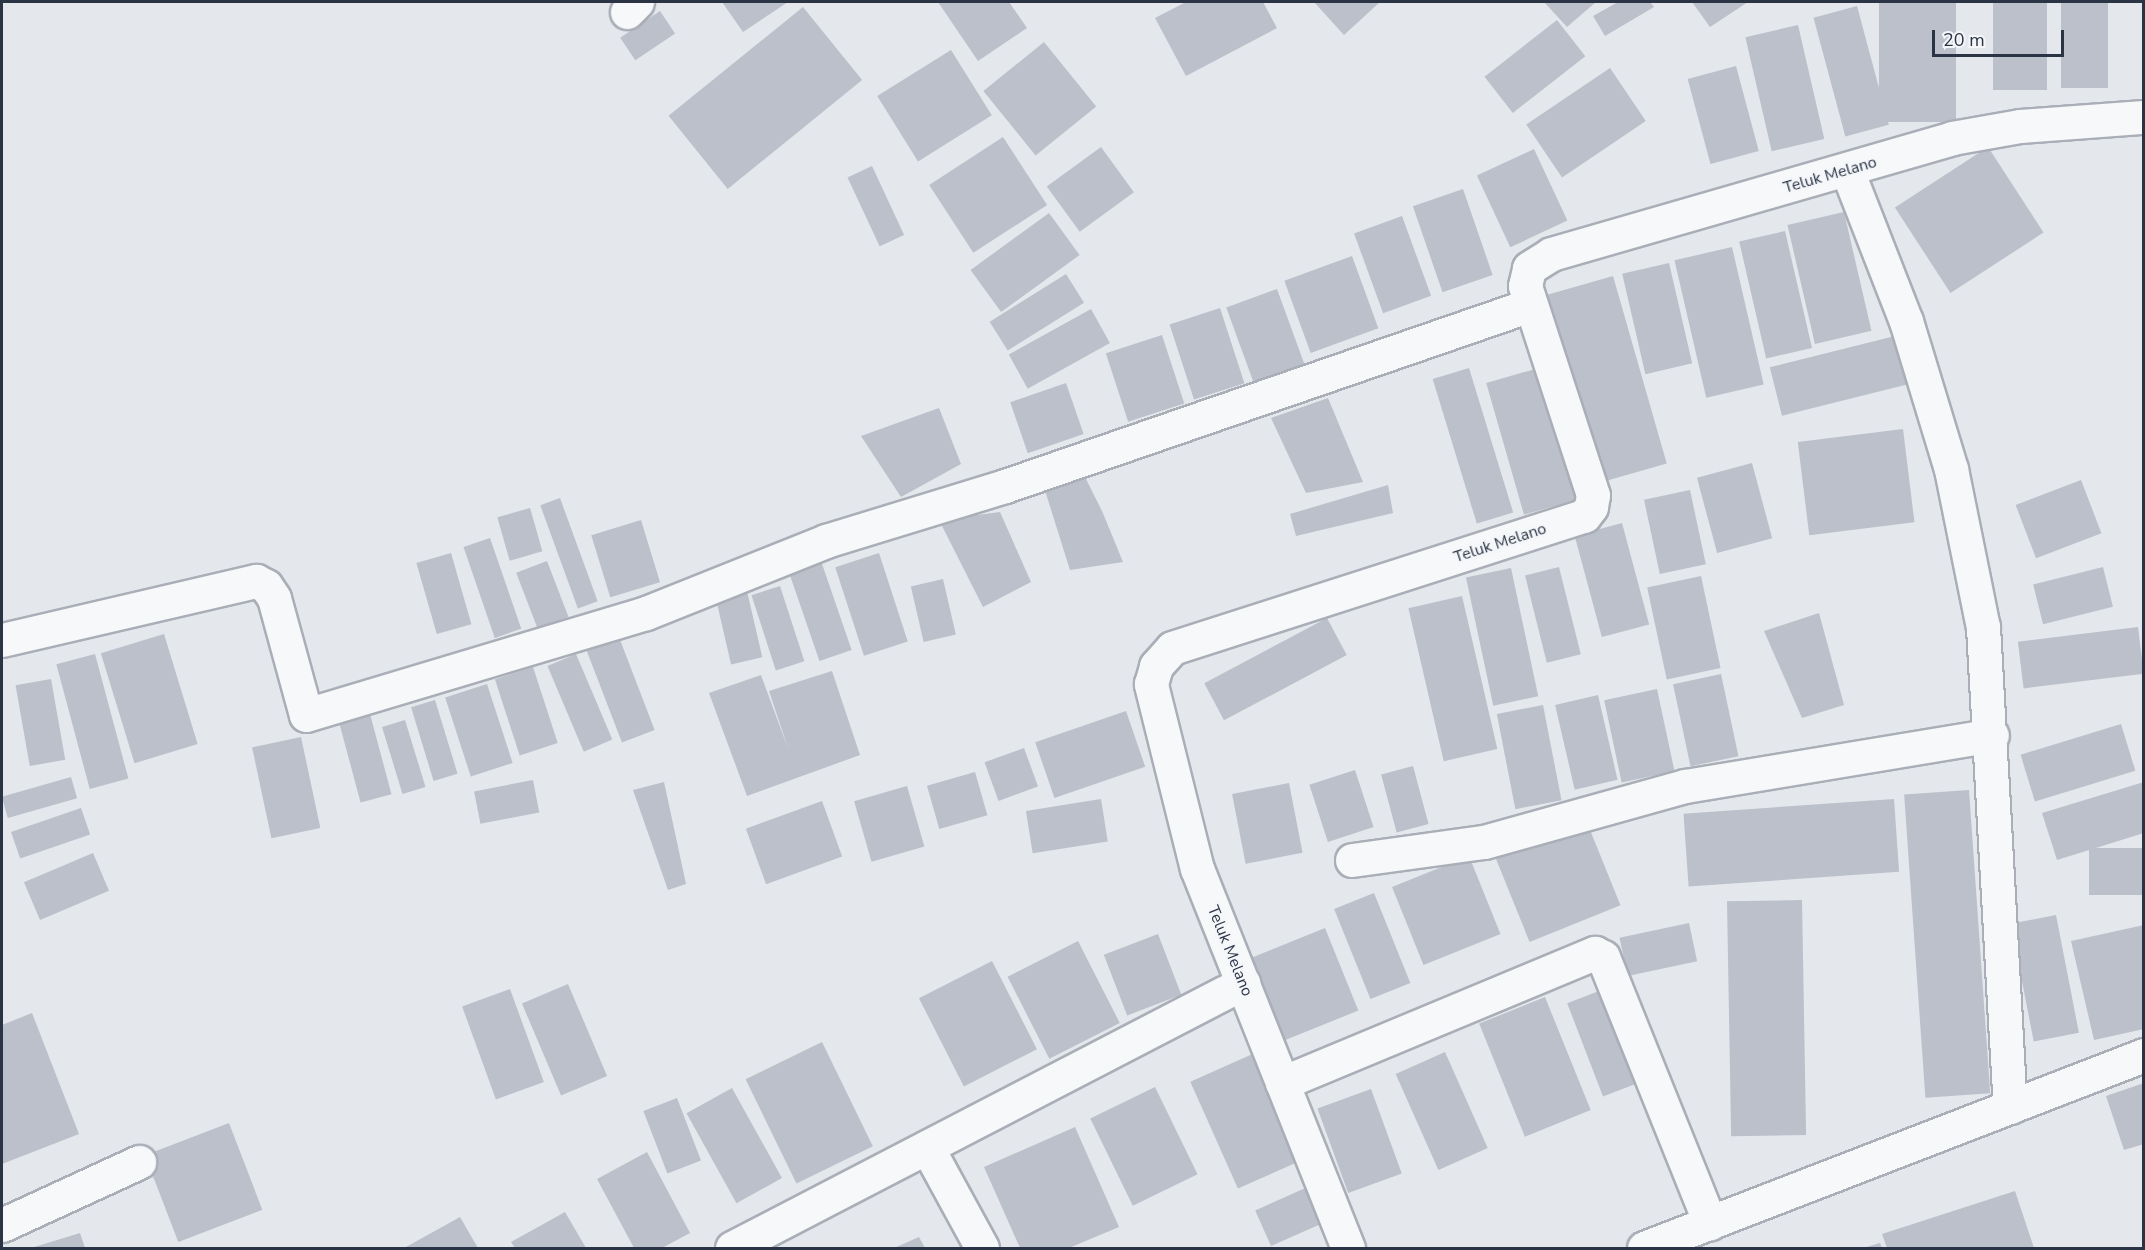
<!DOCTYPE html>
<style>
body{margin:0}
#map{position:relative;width:2145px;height:1250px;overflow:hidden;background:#e4e7ec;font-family:"Nunito Sans",sans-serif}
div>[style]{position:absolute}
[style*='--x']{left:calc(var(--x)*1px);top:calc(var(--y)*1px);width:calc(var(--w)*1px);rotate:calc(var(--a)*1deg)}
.building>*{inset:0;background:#bbc0ca;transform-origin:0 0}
.roads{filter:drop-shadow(2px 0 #a9aeb7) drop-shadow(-2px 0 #a9aeb7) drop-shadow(0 2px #a9aeb7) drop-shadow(0 -2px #a9aeb7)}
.minor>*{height:33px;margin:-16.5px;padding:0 16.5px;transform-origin:16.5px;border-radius:16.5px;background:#f7f8fa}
span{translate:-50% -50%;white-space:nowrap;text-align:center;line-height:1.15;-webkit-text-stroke:5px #f4f6f9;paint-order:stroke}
.street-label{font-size:16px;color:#2b3445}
.frame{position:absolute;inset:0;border:3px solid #2b3445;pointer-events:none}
.scale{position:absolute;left:1932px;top:30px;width:132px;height:27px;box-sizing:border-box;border:3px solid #2b3445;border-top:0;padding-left:8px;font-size:18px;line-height:21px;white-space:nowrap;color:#2b3445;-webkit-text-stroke:4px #f4f6f9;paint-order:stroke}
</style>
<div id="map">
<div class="building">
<div style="clip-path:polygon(722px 2px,788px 2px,743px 32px)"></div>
<div style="clip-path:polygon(938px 2px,1009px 2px,1027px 28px,978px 61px)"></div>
<div style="clip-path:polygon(1186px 2px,1263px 2px,1277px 28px,1186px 76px,1155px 18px)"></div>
<div style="clip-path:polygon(1314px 2px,1380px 2px,1344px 35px)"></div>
<div style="clip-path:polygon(1544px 2px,1596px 2px,1567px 27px)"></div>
<div style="clip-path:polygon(1618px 2px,1650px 2px,1654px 7px,1605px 36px,1593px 16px)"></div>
<div style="clip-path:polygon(1692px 2px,1748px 2px,1710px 27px)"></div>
<div style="left:1879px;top:2px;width:77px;height:120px"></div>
<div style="left:1993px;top:2px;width:54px;height:88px"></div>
<div style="left:2061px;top:2px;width:47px;height:86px"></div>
<div style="left:1857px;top:6px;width:123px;height:45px;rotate:75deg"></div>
<div style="left:803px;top:7px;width:94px;height:173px;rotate:51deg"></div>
<div style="left:660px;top:11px;width:27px;height:48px;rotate:56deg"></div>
<div style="left:1557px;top:20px;width:46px;height:92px;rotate:52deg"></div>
<div style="left:1798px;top:25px;width:117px;height:54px;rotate:77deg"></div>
<div style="left:1044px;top:42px;width:83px;height:78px;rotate:51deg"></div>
<div style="left:951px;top:50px;width:77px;height:87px;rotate:58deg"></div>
<div style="left:1736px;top:66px;width:88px;height:50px;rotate:75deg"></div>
<div style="left:1610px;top:68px;width:64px;height:101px;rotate:56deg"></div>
<div style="left:1003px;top:137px;width:81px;height:88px;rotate:57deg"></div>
<div style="left:1101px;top:147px;width:56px;height:67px;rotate:54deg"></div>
<div style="left:1988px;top:147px;width:102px;height:111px;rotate:57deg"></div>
<div style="left:1534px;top:149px;width:79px;height:63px;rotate:65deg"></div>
<div style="left:872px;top:166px;width:76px;height:27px;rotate:65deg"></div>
<div style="left:1463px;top:189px;width:91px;height:53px;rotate:71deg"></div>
<div style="left:1844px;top:212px;width:122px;height:58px;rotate:77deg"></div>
<div style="left:1049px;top:213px;width:52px;height:97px;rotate:54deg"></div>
<div style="left:1402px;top:216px;width:85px;height:51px;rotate:70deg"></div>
<div style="left:1785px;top:231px;width:120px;height:47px;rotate:77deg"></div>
<div style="left:1732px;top:247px;width:141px;height:59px;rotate:77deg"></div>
<div style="left:1352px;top:256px;width:77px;height:72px;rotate:70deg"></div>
<div style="left:1669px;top:263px;width:103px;height:48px;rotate:77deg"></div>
<div style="left:1066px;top:274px;width:34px;height:90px;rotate:58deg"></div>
<div style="left:1613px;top:276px;width:195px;height:70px;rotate:74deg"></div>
<div style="left:1277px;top:289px;width:81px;height:54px;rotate:70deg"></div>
<div style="left:1220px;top:308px;width:79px;height:53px;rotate:72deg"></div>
<div style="left:1091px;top:309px;width:39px;height:94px;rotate:61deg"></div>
<div style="left:1162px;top:335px;width:72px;height:59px;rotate:72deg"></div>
<div style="left:1895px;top:336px;width:50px;height:129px;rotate:76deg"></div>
<div style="left:1542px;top:367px;width:137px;height:58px;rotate:74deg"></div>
<div style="left:1469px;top:368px;width:151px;height:38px;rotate:73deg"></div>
<div style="left:1066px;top:383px;width:54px;height:59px;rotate:71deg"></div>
<div style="clip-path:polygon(1328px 398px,1363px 482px,1306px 493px,1271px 418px)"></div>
<div style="clip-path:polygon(939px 408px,961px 464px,901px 497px,861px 436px)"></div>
<div style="left:1903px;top:429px;width:94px;height:106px;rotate:83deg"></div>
<div style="left:1752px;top:463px;width:78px;height:57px;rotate:75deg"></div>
<div style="clip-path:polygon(1080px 467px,1102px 511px,1123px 562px,1070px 570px,1042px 481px)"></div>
<div style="left:2081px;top:480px;width:57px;height:70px;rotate:69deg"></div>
<div style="clip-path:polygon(1388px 485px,1393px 513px,1296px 536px,1290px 514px)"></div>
<div style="left:1690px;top:490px;width:76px;height:47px;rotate:78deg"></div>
<div style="left:560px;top:498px;width:110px;height:21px;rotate:70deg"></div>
<div style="left:530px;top:508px;width:45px;height:34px;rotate:74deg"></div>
<div style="clip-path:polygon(1000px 512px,1031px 582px,983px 607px,939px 520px)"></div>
<div style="left:641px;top:520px;width:65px;height:52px;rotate:73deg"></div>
<div style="left:1622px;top:523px;width:105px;height:49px;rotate:75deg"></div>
<div style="left:490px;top:538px;width:96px;height:28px;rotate:71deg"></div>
<div style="left:451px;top:553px;width:74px;height:36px;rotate:74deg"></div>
<div style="left:879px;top:553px;width:93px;height:46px;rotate:72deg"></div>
<div style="left:547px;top:561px;width:60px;height:33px;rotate:69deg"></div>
<div style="left:821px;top:561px;width:94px;height:34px;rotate:71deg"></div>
<div style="left:1559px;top:567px;width:90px;height:35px;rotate:76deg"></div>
<div style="left:2103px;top:567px;width:41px;height:72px;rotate:76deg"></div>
<div style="left:1511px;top:568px;width:131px;height:46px;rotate:78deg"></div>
<div style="left:1701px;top:576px;width:94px;height:55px;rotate:78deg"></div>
<div style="left:943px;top:579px;width:57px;height:33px;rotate:77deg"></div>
<div style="left:780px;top:586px;width:79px;height:30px;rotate:72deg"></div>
<div style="left:747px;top:591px;width:68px;height:32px;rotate:77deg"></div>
<div style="left:1462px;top:596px;width:157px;height:55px;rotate:77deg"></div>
<div style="clip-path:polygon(1819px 613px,1844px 705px,1802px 718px,1764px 631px)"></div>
<div style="left:1327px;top:618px;width:42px;height:139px;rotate:62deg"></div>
<div style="left:2138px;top:627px;width:47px;height:121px;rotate:83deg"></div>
<div style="left:617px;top:632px;width:105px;height:35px;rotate:69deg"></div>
<div style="left:164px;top:634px;width:115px;height:66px;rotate:73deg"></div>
<div style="left:95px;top:654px;width:129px;height:40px;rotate:75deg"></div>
<div style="left:576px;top:654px;width:93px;height:31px;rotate:67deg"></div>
<div style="left:533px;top:667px;width:80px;height:40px;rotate:72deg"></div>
<div style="clip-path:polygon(832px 671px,860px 755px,747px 796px,709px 693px,761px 675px,789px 751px,769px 691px)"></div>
<div style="left:1721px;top:674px;width:84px;height:49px;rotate:78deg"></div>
<div style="left:51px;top:679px;width:82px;height:36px;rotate:80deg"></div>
<div style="left:487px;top:684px;width:83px;height:44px;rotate:72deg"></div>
<div style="left:1657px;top:689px;width:84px;height:54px;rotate:78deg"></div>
<div style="left:1598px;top:695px;width:87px;height:44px;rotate:77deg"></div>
<div style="left:435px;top:700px;width:77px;height:25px;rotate:73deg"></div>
<div style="left:1543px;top:705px;width:97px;height:47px;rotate:79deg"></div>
<div style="left:1126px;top:711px;width:59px;height:96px;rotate:71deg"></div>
<div style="left:370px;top:714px;width:83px;height:32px;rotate:75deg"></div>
<div style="left:405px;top:720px;width:70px;height:24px;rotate:73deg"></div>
<div style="left:2121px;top:724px;width:49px;height:105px;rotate:73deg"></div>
<div style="left:301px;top:737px;width:93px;height:50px;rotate:78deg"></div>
<div style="left:1024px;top:748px;width:41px;height:42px;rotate:70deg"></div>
<div style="left:1413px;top:766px;width:60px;height:33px;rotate:75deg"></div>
<div style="left:1355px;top:770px;width:60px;height:48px;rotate:72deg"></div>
<div style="left:975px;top:772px;width:45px;height:50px;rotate:74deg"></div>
<div style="left:71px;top:777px;width:22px;height:72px;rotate:74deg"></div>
<div style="left:533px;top:780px;width:33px;height:60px;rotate:79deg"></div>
<div style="clip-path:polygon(664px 782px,686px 884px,668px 890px,633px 790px)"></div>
<div style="clip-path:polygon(2144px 782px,2144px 833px,2057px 860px,2042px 813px)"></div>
<div style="left:1289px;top:783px;width:71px;height:58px;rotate:79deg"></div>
<div style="left:907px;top:786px;width:63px;height:55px;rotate:74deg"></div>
<div style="left:1969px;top:790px;width:304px;height:65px;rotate:86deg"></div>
<div style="left:1101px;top:799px;width:43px;height:76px;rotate:81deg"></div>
<div style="left:1894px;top:799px;width:73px;height:211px;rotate:86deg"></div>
<div style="left:822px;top:801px;width:59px;height:81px;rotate:70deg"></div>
<div style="left:81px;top:808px;width:28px;height:74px;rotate:71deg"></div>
<div style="left:1586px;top:820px;width:92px;height:98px;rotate:68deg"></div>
<div style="left:2144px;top:848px;width:47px;height:55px;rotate:90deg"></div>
<div style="left:93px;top:853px;width:41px;height:75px;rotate:67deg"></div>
<div style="left:1469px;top:856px;width:84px;height:83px;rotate:68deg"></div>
<div style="left:1374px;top:893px;width:97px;height:43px;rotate:68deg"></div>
<div style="left:1802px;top:900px;width:235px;height:75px;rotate:89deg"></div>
<div style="left:2056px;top:915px;width:120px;height:46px;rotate:79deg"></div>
<div style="left:1689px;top:923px;width:39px;height:71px;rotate:78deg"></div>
<div style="clip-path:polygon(2144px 925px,2144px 1029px,2094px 1040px,2071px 941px)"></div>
<div style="left:1325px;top:928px;width:89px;height:80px;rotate:68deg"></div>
<div style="left:1158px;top:934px;width:65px;height:58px;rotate:69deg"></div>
<div style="left:1078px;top:941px;width:92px;height:79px;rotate:63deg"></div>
<div style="left:992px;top:961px;width:99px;height:82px;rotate:63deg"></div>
<div style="left:568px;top:984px;width:100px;height:50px;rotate:67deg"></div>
<div style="left:1612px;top:986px;width:100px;height:48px;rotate:69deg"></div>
<div style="left:510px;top:989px;width:99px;height:51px;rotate:70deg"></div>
<div style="left:1545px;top:997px;width:122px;height:71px;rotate:68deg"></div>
<div style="clip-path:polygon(32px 1013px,79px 1134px,2px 1164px,2px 1025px)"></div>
<div style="left:822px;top:1042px;width:116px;height:85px;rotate:64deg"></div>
<div style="left:1257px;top:1052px;width:117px;height:73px;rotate:66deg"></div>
<div style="left:1445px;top:1052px;width:105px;height:54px;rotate:66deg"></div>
<div style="clip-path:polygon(2144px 1083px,2144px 1144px,2124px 1150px,2106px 1096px)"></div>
<div style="left:1155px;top:1087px;width:97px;height:72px;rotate:64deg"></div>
<div style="left:732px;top:1088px;width:103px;height:52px;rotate:61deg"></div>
<div style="left:1371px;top:1089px;width:90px;height:57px;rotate:70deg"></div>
<div style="left:677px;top:1098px;width:67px;height:36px;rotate:69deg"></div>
<div style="left:229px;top:1123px;width:93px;height:90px;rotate:69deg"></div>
<div style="clip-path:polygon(1075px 1127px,1119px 1227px,1069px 1248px,1020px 1248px,984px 1167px)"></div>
<div style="clip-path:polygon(647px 1152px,690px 1233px,662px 1248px,634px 1248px,597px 1179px)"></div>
<div style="left:1310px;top:1186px;width:39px;height:60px;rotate:66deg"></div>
<div style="clip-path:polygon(2015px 1191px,2034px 1248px,1887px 1248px,1882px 1234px)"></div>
<div style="clip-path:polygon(565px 1212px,586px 1248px,515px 1248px,511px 1242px)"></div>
<div style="clip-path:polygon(460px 1217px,478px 1248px,407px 1248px,406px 1247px)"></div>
<div style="clip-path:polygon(80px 1233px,85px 1248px,31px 1248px)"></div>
<div style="clip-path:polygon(919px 1237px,925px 1248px,894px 1248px)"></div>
<div style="clip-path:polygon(1880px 1243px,1882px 1248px,1863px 1248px)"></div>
</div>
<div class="roads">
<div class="minor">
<div style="--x:627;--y:12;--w:14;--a:-45"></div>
<div style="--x:1847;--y:170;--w:162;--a:68.7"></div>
<div style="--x:1906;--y:321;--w:155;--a:73.1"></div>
<div style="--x:1951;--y:469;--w:161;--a:78.6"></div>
<div style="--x:1983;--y:627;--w:481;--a:86.8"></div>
<div style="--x:2;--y:640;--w:261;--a:-13.1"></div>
<div style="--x:256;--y:581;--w:11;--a:27"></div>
<div style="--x:266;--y:586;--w:14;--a:56"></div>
<div style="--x:274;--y:598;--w:121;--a:74.7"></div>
<div style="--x:306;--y:715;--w:355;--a:-16.7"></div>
<div style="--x:646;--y:613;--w:194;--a:-21.8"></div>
<div style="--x:826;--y:541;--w:187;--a:-17.1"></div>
<div style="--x:1005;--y:486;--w:555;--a:-19.02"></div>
<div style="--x:1352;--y:860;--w:133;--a:-7.8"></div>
<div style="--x:1484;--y:842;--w:209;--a:-15.6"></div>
<div style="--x:1685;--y:786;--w:311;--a:-9.4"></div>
<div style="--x:1282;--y:1083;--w:339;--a:-22.6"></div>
<div style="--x:1595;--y:953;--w:9;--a:27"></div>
<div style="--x:1603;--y:957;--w:287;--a:68.1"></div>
<div style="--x:927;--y:1147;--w:115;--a:61.4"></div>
<div style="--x:2;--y:1225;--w:151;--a:-24.7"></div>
<div style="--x:732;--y:1248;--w:576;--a:-27.41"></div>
<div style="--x:1348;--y:1248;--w:408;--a:-111.7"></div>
<div style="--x:1197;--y:869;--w:191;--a:-104"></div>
<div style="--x:1151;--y:684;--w:19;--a:-74"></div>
<div style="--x:1156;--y:666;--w:24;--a:-48"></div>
<div style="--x:1172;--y:648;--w:433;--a:-17.8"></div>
<div style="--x:1584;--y:516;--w:11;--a:-52"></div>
<div style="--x:1591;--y:507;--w:12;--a:-81"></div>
<div style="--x:1593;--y:495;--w:220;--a:-108"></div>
<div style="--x:1525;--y:286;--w:18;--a:-77"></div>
<div style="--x:1529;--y:268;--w:26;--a:-32"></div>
<div style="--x:1551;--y:254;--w:417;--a:-16.1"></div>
<div style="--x:1952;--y:138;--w:69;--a:-10"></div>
<div style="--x:2020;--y:126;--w:124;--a:-4.2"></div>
<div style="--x:1644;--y:1248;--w:536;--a:-21.11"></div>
</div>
</div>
<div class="street-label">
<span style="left:1830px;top:175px;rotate:-16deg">Teluk Melano</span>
<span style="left:1500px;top:543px;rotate:-18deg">Teluk Melano</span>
<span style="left:1230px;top:951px;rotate:68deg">Teluk Melano</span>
</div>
<div class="frame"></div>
<div class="scale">20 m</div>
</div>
